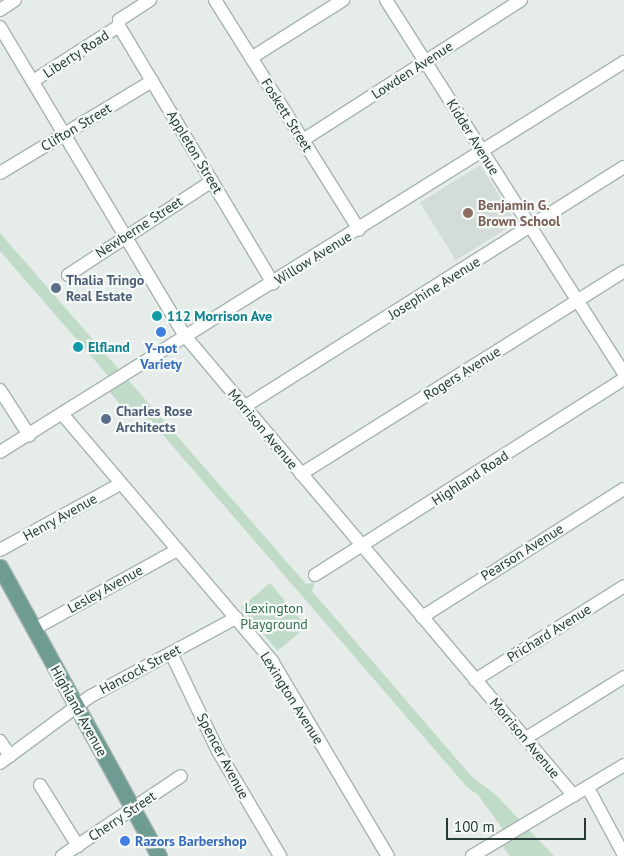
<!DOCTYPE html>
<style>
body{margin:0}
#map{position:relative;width:624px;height:856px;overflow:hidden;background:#e5ece9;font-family:"PT Sans",sans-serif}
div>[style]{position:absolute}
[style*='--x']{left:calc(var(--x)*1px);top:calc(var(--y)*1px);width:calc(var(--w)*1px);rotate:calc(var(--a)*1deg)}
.built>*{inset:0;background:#d3dcd8;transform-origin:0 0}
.green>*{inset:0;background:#c1dbc9;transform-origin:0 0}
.roads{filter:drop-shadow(1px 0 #a8b4b0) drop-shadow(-1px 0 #a8b4b0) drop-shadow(0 1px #a8b4b0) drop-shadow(0 -1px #a8b4b0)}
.minor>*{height:12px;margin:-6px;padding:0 6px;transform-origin:6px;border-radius:6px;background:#fff}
.major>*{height:15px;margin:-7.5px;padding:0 7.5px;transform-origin:7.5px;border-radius:7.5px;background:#6f9c92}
.dots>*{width:14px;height:14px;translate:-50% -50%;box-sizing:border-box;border:2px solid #f5f9f7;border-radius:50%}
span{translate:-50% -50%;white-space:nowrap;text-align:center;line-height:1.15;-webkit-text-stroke:4.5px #f5f9f7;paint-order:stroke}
.street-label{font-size:14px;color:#263c37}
.education-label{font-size:14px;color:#785e54;font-weight:700}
.left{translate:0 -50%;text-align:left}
.service-label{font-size:14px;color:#4e5e75;font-weight:700}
.culture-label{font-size:14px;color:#0d838f;font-weight:700}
.shop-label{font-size:14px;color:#366cbe;font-weight:700}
.park-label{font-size:14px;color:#356e4d}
.scale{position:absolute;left:446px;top:818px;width:140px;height:22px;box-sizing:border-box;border:2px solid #263c37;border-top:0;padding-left:6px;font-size:15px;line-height:18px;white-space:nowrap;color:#263c37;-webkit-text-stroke:4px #f5f9f7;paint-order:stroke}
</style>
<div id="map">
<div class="built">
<div style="left:480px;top:165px;width:68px;height:71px;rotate:58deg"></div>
</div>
<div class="green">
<div style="clip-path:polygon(0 233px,306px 584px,315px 582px,312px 591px,472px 777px,495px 794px,554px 856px,510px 856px,503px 848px,504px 831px,478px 795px,467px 787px,151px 421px,139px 414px,129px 416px,110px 392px,117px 386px,0 251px)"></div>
<div style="left:270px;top:583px;width:57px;height:38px;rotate:50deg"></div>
</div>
<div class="roads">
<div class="minor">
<div style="--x:150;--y:0;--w:37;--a:147"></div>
<div style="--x:119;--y:20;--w:6;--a:90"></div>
<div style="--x:119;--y:26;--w:300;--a:59.1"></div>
<div style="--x:215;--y:0;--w:271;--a:57.9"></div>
<div style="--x:386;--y:0;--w:443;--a:57.5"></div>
<div style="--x:0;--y:10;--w:18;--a:-34"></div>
<div style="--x:0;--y:27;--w:360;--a:59.1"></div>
<div style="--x:185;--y:336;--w:602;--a:49.78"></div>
<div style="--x:251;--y:58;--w:109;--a:-32.2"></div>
<div style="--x:33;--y:81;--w:102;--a:-32.6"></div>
<div style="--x:303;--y:140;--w:259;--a:-32.7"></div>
<div style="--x:0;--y:173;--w:178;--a:-31.2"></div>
<div style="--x:68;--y:275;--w:172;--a:-33.1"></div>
<div style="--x:0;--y:390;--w:54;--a:57.2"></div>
<div style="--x:244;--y:407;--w:449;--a:-32.3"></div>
<div style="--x:63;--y:415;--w:323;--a:49.6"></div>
<div style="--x:272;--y:661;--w:227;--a:59.3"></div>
<div style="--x:0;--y:452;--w:736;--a:-32.01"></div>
<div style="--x:301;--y:474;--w:381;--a:-32.1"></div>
<div style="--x:0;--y:550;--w:137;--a:-28.8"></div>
<div style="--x:315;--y:575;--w:366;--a:-32.4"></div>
<div style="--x:422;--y:617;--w:239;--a:-32.4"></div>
<div style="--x:34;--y:629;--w:163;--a:-28.9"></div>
<div style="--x:171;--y:653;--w:109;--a:64.4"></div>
<div style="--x:218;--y:751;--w:122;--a:59.4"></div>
<div style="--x:475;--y:680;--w:176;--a:-32.2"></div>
<div style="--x:526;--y:738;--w:115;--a:-31.9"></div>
<div style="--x:0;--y:741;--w:18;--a:56"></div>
<div style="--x:0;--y:763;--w:113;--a:-36.4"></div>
<div style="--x:91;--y:696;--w:165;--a:-28.3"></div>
<div style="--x:40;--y:785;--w:72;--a:58.1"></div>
<div style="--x:588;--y:788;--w:76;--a:61.8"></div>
<div style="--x:62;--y:856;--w:143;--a:-33.9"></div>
<div style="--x:472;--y:856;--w:177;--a:-30.9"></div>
</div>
<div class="major">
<div style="--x:0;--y:567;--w:330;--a:61.2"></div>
</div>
</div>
<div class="dots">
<div style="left:468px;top:213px;background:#8d6e63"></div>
<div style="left:56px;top:288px;background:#5c6f8a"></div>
<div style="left:157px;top:316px;background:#0f9aa8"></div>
<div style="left:161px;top:332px;background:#3f7fe0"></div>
<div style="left:78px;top:347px;background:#0f9aa8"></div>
<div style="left:106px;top:419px;background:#5c6f8a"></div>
<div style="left:125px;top:841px;background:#3f7fe0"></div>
</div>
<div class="street-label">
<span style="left:76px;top:54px;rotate:-33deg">Liberty Road</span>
<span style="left:412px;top:70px;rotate:-33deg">Lowden Avenue</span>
<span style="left:287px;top:115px;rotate:58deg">Foskett Street</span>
<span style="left:76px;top:127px;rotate:-31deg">Clifton Street</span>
<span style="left:473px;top:137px;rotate:58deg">Kidder Avenue</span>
<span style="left:195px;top:152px;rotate:59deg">Appleton Street</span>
<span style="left:139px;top:227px;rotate:-33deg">Newberne Street</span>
<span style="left:313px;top:258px;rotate:-32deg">Willow Avenue</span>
<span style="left:434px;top:288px;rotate:-32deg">Josephine Avenue</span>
<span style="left:462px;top:373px;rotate:-32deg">Rogers Avenue</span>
<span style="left:263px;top:429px;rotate:50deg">Morrison Avenue</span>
<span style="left:470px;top:478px;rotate:-33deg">Highland Road</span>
<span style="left:60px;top:517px;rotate:-29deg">Henry Avenue</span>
<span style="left:522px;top:552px;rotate:-32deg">Pearson Avenue</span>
<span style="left:105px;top:589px;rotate:-29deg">Lesley Avenue</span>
<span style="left:549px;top:633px;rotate:-32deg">Prichard Avenue</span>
<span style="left:140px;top:669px;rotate:-28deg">Hancock Street</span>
<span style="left:292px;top:698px;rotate:58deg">Lexington Avenue</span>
<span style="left:79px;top:711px;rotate:61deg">Highland Avenue</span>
<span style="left:525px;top:738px;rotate:50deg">Morrison Avenue</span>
<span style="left:223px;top:756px;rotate:62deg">Spencer Avenue</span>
<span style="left:122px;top:816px;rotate:-34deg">Cherry Street</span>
</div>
<div class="education-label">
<span class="left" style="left:478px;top:213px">Benjamin G.<br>Brown School</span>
</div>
<div class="service-label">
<span class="left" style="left:66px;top:288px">Thalia Tringo<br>Real Estate</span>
<span class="left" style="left:116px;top:419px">Charles Rose<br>Architects</span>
</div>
<div class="culture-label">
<span class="left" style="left:167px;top:316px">112 Morrison Ave</span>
<span class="left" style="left:88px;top:347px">Elfland</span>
</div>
<div class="shop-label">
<span style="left:161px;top:356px">Y-not<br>Variety</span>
<span class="left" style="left:135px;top:841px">Razors Barbershop</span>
</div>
<div class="park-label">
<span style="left:274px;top:616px">Lexington<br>Playground</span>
</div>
<div class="scale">100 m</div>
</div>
